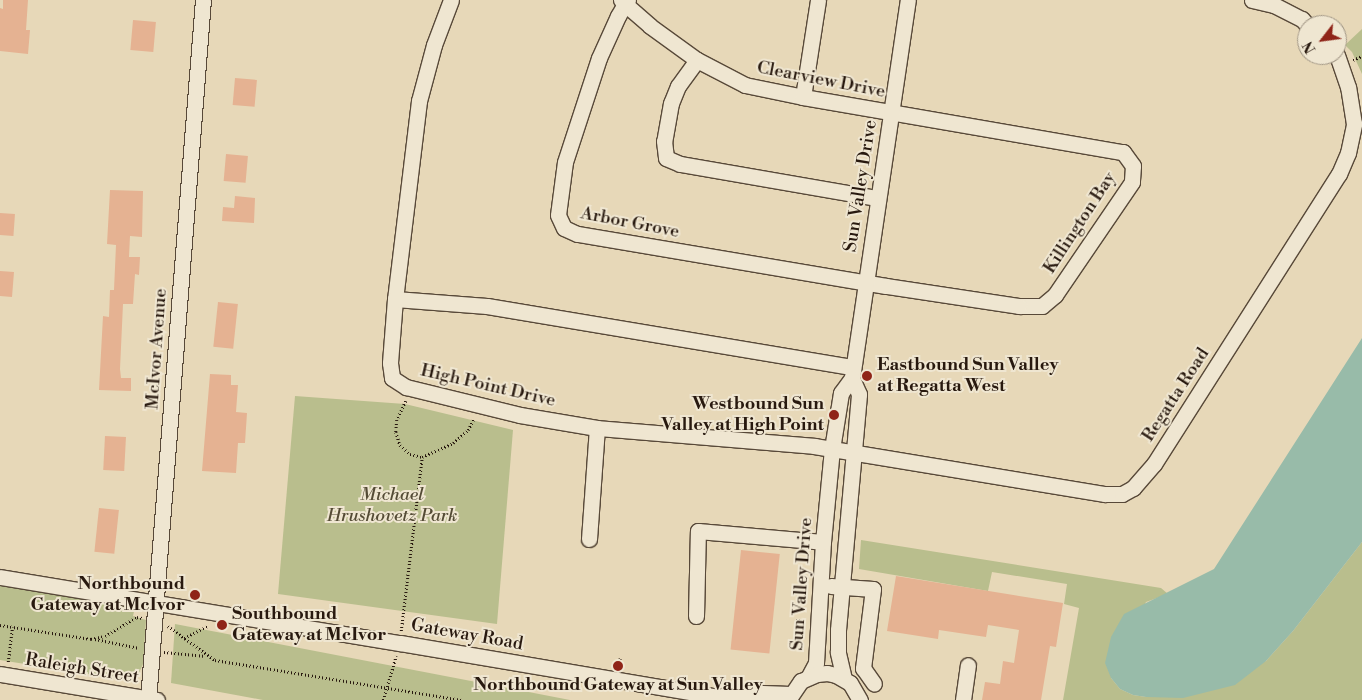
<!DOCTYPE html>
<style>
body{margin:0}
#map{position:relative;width:1362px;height:700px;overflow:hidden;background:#e7d8b8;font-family:"Libre Bodoni",serif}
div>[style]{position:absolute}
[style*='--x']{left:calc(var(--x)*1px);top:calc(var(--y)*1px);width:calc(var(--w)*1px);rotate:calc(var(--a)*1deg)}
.green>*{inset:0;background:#b9be8d}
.water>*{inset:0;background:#98bba9}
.building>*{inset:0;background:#e5b292;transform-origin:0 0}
.path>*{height:2.5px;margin-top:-1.25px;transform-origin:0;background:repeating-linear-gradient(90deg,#28190f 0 1px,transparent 0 3.5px)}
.roads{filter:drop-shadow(1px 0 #584939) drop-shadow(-1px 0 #584939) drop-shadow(0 1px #584939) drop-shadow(0 -1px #584939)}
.minor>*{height:15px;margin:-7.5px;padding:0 7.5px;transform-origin:7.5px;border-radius:7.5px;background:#efe6d1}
.dots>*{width:14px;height:14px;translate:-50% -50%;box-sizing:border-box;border:2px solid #efe6d1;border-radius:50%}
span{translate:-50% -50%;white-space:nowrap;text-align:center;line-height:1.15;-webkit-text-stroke:4px #efe6d1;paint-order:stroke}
.street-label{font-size:18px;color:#28190f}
.poi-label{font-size:18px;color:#28190f;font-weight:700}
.left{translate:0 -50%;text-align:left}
.right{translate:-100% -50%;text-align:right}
.park-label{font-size:18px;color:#544b35;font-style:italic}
.north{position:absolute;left:1297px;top:15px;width:50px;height:50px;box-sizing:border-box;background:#efe6d1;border:1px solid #9f9483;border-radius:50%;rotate:240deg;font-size:14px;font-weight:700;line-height:20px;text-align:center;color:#28190f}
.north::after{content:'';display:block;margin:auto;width:18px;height:22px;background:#8f2418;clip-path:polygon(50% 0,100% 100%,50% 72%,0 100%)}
</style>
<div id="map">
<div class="green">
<div style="clip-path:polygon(1362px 29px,1362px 74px,1352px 52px,1345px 45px)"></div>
<div style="clip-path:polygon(295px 396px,405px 404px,513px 430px,497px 624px,278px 594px)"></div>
<div style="clip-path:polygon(861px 540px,1161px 588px,1168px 594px,1146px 602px,1111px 678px,1120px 689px,1133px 695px,1146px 697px,1266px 661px,1293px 631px,1362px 542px,1362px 700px,1063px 700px,1079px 608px,1064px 604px,1067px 584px,992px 572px,988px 591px,859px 569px)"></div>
<div style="clip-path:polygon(0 585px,135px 607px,133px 616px,146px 620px,143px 664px,138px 675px,125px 680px,0 660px)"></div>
<div style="clip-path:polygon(175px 624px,570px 700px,263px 700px,171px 683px)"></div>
</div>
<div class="water">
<div style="clip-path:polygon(1362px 338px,1362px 542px,1293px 631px,1266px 661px,1235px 685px,1183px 698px,1146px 697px,1133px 695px,1120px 689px,1111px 678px,1105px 663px,1111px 637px,1124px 614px,1214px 569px)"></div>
</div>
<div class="building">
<div style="clip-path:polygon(3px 0,28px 0,26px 30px,30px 30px,28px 54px,0 51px,0 8px,3px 9px)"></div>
<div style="left:133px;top:20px;width:23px;height:30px;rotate:5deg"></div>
<div style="left:235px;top:78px;width:22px;height:27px;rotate:5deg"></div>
<div style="left:226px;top:154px;width:22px;height:27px;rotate:5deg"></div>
<div style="clip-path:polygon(110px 190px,143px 191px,142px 237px,130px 236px,129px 257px,140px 257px,139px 275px,135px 274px,133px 304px,123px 304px,120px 369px,121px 378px,131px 378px,131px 391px,99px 390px,103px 316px,109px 317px,110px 290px,114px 290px,116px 245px,107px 244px)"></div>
<div style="clip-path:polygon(235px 196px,255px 198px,254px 223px,222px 221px,223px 207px,234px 208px)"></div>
<div style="left:0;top:213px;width:15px;height:22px;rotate:4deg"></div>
<div style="clip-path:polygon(0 271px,14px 272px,12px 297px,0 296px)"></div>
<div style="left:218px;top:302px;width:20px;height:45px;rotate:6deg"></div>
<div style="clip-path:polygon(210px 374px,231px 375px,231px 385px,238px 385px,236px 412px,247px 413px,245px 443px,238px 443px,236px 473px,202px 471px)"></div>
<div style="left:105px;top:436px;width:21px;height:34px;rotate:3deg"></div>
<div style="left:99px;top:508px;width:20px;height:44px;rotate:6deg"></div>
<div style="left:741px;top:550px;width:39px;height:100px;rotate:6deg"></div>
<div style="clip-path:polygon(896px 576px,1063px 603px,1056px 647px,1050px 646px,1041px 700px,982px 700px,985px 682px,1000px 684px,1003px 661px,1014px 663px,1019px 630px,988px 625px,986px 637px,939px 630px,938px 639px,887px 631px)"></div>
</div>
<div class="path">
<div style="--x:1353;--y:60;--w:10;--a:-24"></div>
<div style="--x:406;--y:401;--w:21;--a:115"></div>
<div style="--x:397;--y:420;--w:12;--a:95"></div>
<div style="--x:396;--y:432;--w:14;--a:73"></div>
<div style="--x:400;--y:445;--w:13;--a:42"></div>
<div style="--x:410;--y:454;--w:12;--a:14"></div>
<div style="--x:422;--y:457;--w:34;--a:-24"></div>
<div style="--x:453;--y:443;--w:20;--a:-41"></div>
<div style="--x:468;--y:430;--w:13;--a:-63"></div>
<div style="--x:796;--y:620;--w:8;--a:0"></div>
<div style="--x:0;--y:625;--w:92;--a:8.7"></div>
<div style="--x:91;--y:639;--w:14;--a:-12"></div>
<div style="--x:105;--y:636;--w:37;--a:-31"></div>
<div style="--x:137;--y:617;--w:5;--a:11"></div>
<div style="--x:168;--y:626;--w:58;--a:35.9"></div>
<div style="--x:215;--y:660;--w:250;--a:9.2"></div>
<div style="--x:401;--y:631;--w:175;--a:-83.1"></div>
<div style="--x:184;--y:638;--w:27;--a:-27"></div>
<div style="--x:95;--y:639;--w:45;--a:11.6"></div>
<div style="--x:164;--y:652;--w:42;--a:5.4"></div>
<div style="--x:8;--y:662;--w:35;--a:-83"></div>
<div style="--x:618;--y:666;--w:8;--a:-76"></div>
<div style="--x:383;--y:700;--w:46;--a:-73.5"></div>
</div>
<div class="roads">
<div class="minor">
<div style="--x:451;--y:0;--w:48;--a:110.7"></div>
<div style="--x:434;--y:45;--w:58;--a:105"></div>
<div style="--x:419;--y:101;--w:199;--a:96.9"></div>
<div style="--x:395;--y:299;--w:64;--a:94.5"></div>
<div style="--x:390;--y:363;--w:15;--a:82"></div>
<div style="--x:392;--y:378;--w:17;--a:33"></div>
<div style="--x:406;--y:387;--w:117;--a:13.8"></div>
<div style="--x:520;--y:415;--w:78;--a:9.6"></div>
<div style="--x:597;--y:428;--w:218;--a:4.7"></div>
<div style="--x:814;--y:446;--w:295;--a:9.4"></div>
<div style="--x:1105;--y:494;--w:17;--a:0"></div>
<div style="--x:1122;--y:494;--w:13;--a:-29"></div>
<div style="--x:1133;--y:488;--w:32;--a:-49"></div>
<div style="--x:1154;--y:464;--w:344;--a:-57.5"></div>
<div style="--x:1339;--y:174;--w:23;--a:-67"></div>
<div style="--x:1348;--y:153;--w:30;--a:-78"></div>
<div style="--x:1354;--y:124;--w:37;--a:-99"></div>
<div style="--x:1348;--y:87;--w:34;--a:-109"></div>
<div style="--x:621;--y:0;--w:6;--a:45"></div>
<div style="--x:625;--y:4;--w:33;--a:41"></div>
<div style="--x:650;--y:26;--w:58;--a:35.9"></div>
<div style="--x:697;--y:60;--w:54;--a:27.5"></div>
<div style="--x:745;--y:85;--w:59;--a:11.7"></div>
<div style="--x:803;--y:97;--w:325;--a:9.8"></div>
<div style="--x:1123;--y:152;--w:17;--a:54"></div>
<div style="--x:1133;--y:166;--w:16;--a:94"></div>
<div style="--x:1132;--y:182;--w:137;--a:124.3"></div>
<div style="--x:1055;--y:295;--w:17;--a:140"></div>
<div style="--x:1042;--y:306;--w:23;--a:180"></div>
<div style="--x:1019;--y:306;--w:134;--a:-171.4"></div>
<div style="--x:886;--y:286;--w:313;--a:-170.4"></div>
<div style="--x:577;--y:234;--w:14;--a:-155"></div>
<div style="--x:564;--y:228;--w:14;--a:-115"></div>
<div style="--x:558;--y:215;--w:53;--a:-82.5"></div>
<div style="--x:565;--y:162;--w:109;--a:-71.9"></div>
<div style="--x:599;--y:58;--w:46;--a:-65.7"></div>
<div style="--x:618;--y:16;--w:14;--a:-60"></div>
<div style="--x:625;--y:4;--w:5;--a:-53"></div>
<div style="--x:1252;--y:0;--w:23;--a:13"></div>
<div style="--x:1274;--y:5;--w:31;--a:27"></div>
<div style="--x:1302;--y:19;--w:8;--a:50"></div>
<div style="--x:697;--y:60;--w:32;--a:126"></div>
<div style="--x:678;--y:86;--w:18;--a:112"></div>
<div style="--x:671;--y:103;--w:39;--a:100"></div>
<div style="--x:664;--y:141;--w:17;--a:83"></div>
<div style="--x:666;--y:158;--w:15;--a:23"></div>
<div style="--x:680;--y:164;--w:200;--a:9.8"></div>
<div style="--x:803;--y:97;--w:98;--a:-81.2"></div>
<div style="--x:395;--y:299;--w:92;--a:4.4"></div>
<div style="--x:487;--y:306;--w:371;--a:9.5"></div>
<div style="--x:589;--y:539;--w:111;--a:-85.9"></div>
<div style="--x:0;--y:577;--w:405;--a:9.4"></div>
<div style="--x:400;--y:643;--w:324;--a:9.6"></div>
<div style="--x:719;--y:697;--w:5;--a:37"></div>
<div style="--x:831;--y:586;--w:42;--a:4.1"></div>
<div style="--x:873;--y:589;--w:80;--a:97.2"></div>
<div style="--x:863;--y:668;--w:19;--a:55"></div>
<div style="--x:696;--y:616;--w:85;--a:-88.7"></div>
<div style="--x:698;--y:531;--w:125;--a:5"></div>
<div style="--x:0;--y:674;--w:159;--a:9.4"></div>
<div style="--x:809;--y:676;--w:15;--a:-62"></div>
<div style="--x:816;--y:663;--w:121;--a:-86.7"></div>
<div style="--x:823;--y:542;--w:93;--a:-84.5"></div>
<div style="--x:832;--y:449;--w:57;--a:-80.9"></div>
<div style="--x:841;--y:393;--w:19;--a:-54"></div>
<div style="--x:852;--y:378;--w:382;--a:-81.6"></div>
<div style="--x:844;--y:679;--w:28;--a:-103"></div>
<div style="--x:838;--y:652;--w:22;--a:-90"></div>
<div style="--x:838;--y:630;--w:237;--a:-84.9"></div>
<div style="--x:859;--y:394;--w:17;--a:-114"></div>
<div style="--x:719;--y:697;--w:18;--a:-16"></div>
<div style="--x:736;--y:692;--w:54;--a:2.1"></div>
<div style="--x:148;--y:700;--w:702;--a:-85.51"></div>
<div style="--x:788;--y:700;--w:23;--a:-56"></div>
<div style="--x:801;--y:681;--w:17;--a:-24"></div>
<div style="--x:817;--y:674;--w:10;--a:-6"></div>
<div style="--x:827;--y:673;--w:9;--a:13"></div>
<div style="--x:836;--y:675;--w:16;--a:30"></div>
<div style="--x:850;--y:683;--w:20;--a:60"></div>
<div style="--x:963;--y:700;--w:35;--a:-82"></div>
</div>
</div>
<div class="dots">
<div style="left:867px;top:376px;background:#8f2418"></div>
<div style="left:834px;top:415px;background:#8f2418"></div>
<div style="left:195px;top:595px;background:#8f2418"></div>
<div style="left:222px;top:625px;background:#8f2418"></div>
<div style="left:618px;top:666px;background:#8f2418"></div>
</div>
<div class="street-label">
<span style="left:821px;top:80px;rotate:11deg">Clearview Drive</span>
<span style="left:861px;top:186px;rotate:-81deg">Sun Valley Drive</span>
<span style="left:630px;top:223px;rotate:11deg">Arbor Grove</span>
<span style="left:1080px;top:223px;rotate:-57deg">Killington Bay</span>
<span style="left:157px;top:349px;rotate:-86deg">McIvor Avenue</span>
<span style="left:488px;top:386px;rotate:13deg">High Point Drive</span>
<span style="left:1176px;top:395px;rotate:-57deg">Regatta Road</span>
<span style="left:802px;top:584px;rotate:-86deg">Sun Valley Drive</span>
<span style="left:467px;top:635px;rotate:10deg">Gateway Road</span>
<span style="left:82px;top:669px;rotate:9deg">Raleigh Street</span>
</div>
<div class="poi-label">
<span class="left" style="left:877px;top:376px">Eastbound Sun Valley<br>at Regatta West</span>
<span class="right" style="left:824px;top:415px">Westbound Sun<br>Valley at High Point</span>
<span class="right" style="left:185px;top:595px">Northbound<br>Gateway at McIvor</span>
<span class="left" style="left:232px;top:625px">Southbound<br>Gateway at McIvor</span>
<span style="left:618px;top:685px">Northbound Gateway at Sun Valley</span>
</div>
<div class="park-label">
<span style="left:392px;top:506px">Michael<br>Hrushovetz Park</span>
</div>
<div class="north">N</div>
</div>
